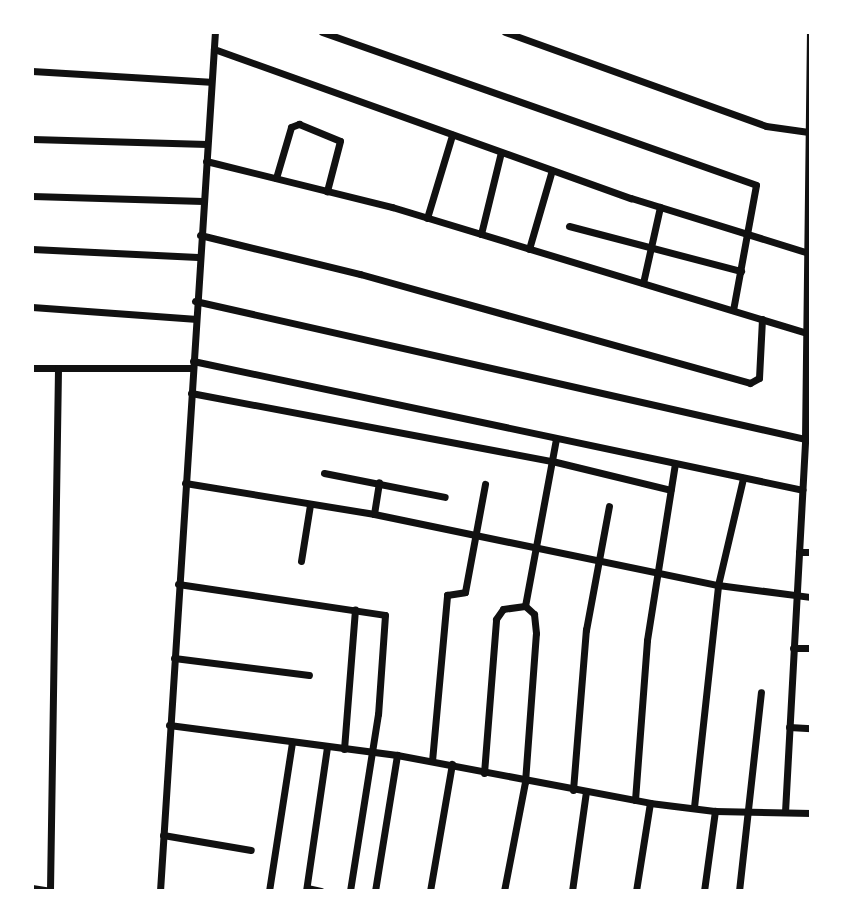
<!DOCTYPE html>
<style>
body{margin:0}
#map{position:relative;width:843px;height:923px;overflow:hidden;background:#fff;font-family:"Space Grotesk",sans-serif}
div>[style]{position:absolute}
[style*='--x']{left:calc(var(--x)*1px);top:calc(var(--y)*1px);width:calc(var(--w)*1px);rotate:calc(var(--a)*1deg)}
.minor>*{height:7px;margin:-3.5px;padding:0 3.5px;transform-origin:3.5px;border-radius:3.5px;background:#111}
span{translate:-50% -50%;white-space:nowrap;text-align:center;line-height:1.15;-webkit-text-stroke:6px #fff;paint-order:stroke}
.frame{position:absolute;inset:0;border:34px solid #fff;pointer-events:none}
</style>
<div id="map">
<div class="minor">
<div style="--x:322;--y:32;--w:460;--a:19.4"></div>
<div style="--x:756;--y:185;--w:127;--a:100.4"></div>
<div style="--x:505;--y:32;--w:277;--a:19.8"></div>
<div style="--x:766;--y:126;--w:43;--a:7.9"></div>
<div style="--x:214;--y:49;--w:443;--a:19.7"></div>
<div style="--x:631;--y:198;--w:186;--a:17.2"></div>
<div style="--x:32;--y:71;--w:178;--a:3.5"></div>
<div style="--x:32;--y:139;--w:175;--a:1.6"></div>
<div style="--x:206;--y:161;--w:192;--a:13.9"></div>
<div style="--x:392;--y:207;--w:435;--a:16.9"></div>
<div style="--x:276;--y:178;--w:53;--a:-73.6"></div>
<div style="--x:291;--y:127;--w:9;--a:-21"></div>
<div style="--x:299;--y:124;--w:44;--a:22.5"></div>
<div style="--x:340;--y:141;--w:52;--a:104.6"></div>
<div style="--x:32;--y:196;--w:171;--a:1.7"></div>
<div style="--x:427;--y:218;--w:87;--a:-73.2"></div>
<div style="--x:569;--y:226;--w:178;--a:14.7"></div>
<div style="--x:481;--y:234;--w:84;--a:-76.3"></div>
<div style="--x:200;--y:235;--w:165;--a:13.7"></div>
<div style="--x:360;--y:274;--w:405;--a:15.6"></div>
<div style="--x:750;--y:383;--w:10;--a:-29"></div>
<div style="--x:759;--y:378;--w:59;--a:-87.1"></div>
<div style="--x:32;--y:249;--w:166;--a:2.8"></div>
<div style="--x:529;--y:249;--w:82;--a:-73.8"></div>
<div style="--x:643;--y:283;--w:78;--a:-77.4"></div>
<div style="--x:195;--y:301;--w:625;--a:12.75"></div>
<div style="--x:32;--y:307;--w:162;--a:4.2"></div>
<div style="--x:193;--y:361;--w:623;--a:11.94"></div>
<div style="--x:32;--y:368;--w:161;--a:0"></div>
<div style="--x:191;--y:393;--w:367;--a:10.7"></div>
<div style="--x:552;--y:461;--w:122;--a:13.7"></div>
<div style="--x:324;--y:473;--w:123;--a:11.2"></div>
<div style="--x:185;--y:483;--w:192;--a:9.3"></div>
<div style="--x:374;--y:514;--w:351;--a:11.7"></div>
<div style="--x:718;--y:585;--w:94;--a:7.4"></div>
<div style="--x:374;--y:514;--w:32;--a:-81"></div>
<div style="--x:799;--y:552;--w:12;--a:0"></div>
<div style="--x:301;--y:561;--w:57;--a:-80.9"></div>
<div style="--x:178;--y:584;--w:209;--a:8.5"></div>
<div style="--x:385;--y:615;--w:99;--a:94"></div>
<div style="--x:378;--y:714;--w:179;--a:99"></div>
<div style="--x:793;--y:648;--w:18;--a:0"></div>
<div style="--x:174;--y:658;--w:136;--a:7.2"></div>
<div style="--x:169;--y:725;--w:230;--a:7.5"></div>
<div style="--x:397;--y:755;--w:258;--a:10.7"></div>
<div style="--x:650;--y:803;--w:65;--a:7"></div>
<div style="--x:715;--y:811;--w:96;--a:1.2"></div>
<div style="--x:789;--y:727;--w:22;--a:3"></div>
<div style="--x:344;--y:749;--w:140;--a:-85.5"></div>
<div style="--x:432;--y:761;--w:167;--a:-84.8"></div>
<div style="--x:447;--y:595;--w:18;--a:-9"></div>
<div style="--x:465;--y:592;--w:110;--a:-79.5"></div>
<div style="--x:484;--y:773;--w:154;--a:-85.5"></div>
<div style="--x:496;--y:619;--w:12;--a:-55"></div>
<div style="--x:503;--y:609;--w:22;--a:-8"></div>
<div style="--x:525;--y:606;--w:170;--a:-79.5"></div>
<div style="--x:573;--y:790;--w:161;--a:-85.4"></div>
<div style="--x:586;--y:630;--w:126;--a:-79.5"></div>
<div style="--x:635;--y:800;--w:160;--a:-85.7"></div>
<div style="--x:647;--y:640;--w:178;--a:-81"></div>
<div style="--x:694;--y:807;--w:223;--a:-83.8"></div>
<div style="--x:718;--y:585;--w:110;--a:-76.8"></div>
<div style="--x:785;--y:812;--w:374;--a:-86.9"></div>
<div style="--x:805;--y:439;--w:407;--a:-89.3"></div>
<div style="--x:163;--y:835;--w:89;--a:9.7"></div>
<div style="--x:32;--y:888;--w:19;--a:9"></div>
<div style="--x:307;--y:888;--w:14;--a:12"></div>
<div style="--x:50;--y:890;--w:522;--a:-89.12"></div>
<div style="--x:160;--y:891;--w:861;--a:-86.34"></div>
<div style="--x:269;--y:891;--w:151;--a:-81.2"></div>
<div style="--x:306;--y:891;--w:146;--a:-81.7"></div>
<div style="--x:375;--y:891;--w:138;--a:-80.8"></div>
<div style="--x:430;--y:891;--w:129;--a:-80.2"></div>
<div style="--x:504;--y:891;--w:111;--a:-79.1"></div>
<div style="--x:525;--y:782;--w:149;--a:-85.8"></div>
<div style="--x:536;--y:633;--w:19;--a:-96"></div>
<div style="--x:534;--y:614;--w:12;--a:-138"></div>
<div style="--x:572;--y:891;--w:100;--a:-82"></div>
<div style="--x:636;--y:891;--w:89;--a:-81"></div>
<div style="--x:704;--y:891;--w:81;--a:-82.2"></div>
<div style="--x:739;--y:891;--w:200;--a:-83.7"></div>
</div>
<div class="frame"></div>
</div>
